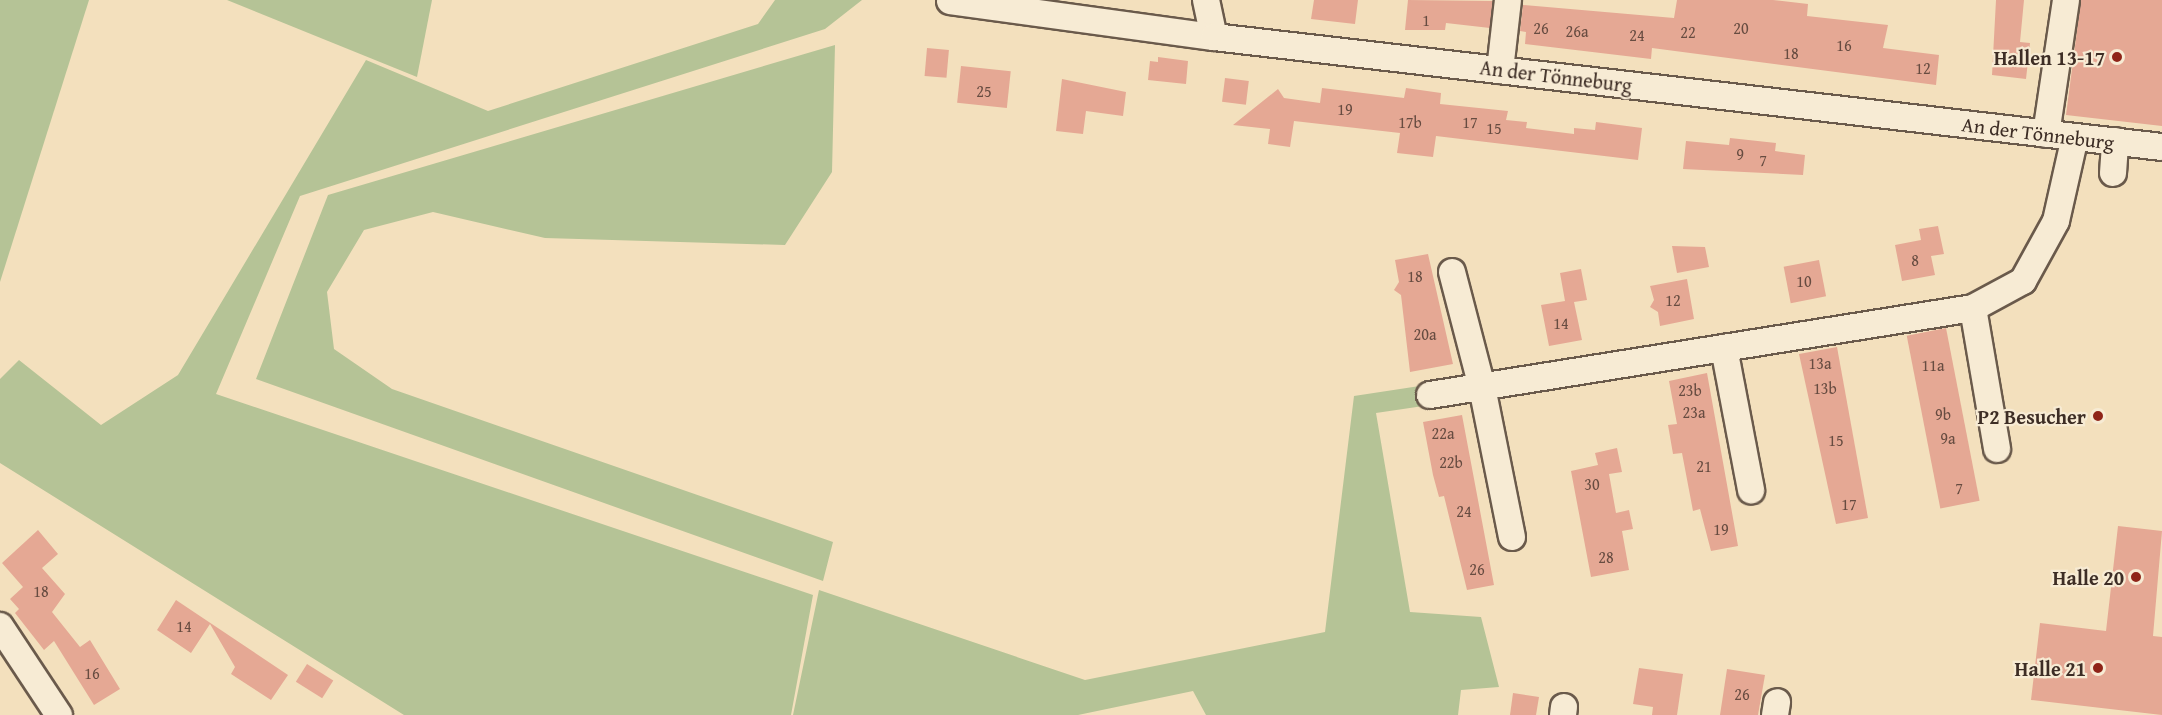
<!DOCTYPE html>
<meta charset="utf-8">
<style>
body{margin:0}
#map{position:relative;width:2162px;height:715px;overflow:hidden;background:#f3e0bd;font-family:"Gentium Book Plus",serif}
div>[style]{position:absolute}
[style*='--x']{left:calc(var(--x)*1px);top:calc(var(--y)*1px);width:calc(var(--w)*1px);rotate:calc(var(--a)*1deg)}
.green>*{inset:0;background:#b5c396}
.building>*{inset:0;background:#e5a894;transform-origin:0 0}
.roads{filter:drop-shadow(2px 0 #6a5a4b) drop-shadow(-2px 0 #6a5a4b) drop-shadow(0 2px #6a5a4b) drop-shadow(0 -2px #6a5a4b)}
.minor>*{height:26px;margin:-13px;padding:0 13px;transform-origin:13px;border-radius:13px;background:#f7ebd4}
.dots>*{width:16px;height:16px;translate:-50% -50%;box-sizing:border-box;border:3px solid #f7ebd4;border-radius:50%}
span{translate:-50% -50%;white-space:nowrap;text-align:center;line-height:1.15;-webkit-text-stroke:4.5px #f7ebd4;paint-order:stroke}
.number-label{font-size:16px;color:#674c41}
.number-label span{-webkit-text-stroke-width:0}
.poi-label{font-size:20px;color:#3d2d25;font-weight:700}
.right{translate:-100% -50%;text-align:right}
.street-label{font-size:20px;color:#3d2d25}
</style>
<div id="map">
<div class="green">
<div style="clip-path:polygon(0 0,89px 0,0 282px)"></div>
<div style="clip-path:polygon(227px 0,432px 0,417px 77px)"></div>
<div style="clip-path:polygon(775px 0,862px 0,825px 29px,300px 196px,216px 394px,813px 595px,791px 715px,404px 715px,0 463px,0 379px,19px 360px,101px 425px,178px 375px,366px 60px,488px 111px,758px 24px)"></div>
<div style="clip-path:polygon(835px 45px,832px 172px,785px 245px,545px 238px,433px 212px,364px 230px,327px 292px,334px 349px,392px 389px,833px 542px,823px 581px,256px 379px,328px 195px)"></div>
<div style="clip-path:polygon(1459px 380px,1464px 400px,1376px 413px,1410px 612px,1481px 617px,1499px 687px,1461px 690px,1458px 715px,1206px 715px,1193px 691px,1078px 715px,793px 715px,819px 590px,1085px 680px,1325px 632px,1354px 396px)"></div>
</div>
<div class="building">
<div style="clip-path:polygon(1314px 0,1358px 0,1355px 24px,1311px 19px)"></div>
<div style="clip-path:polygon(1408px 0,1493px 1px,1490px 28px,1446px 23px,1445px 30px,1405px 30px)"></div>
<div style="clip-path:polygon(1677px 0,1773px 0,1808px 4px,1807px 16px,1888px 25px,1883px 48px,1939px 55px,1936px 85px,1652px 48px,1651px 59px,1525px 44px,1526px 32px,1520px 31px,1523px 5px,1674px 18px)"></div>
<div style="clip-path:polygon(1996px 0,2024px 0,2020px 42px,2030px 43px,2026px 79px,1992px 75px)"></div>
<div style="clip-path:polygon(2081px 0,2162px 0,2162px 126px,2066px 115px)"></div>
<div style="left:927px;top:48px;width:22px;height:28px;rotate:5deg"></div>
<div style="clip-path:polygon(1158px 57px,1188px 61px,1186px 84px,1148px 80px,1150px 61px,1158px 62px)"></div>
<div style="left:961px;top:66px;width:50px;height:37px;rotate:6deg"></div>
<div style="left:1225px;top:78px;width:24px;height:24px;rotate:7deg"></div>
<div style="clip-path:polygon(1062px 79px,1126px 92px,1123px 116px,1086px 111px,1083px 134px,1056px 131px)"></div>
<div style="clip-path:polygon(1322px 88px,1404px 98px,1406px 88px,1441px 93px,1440px 104px,1508px 111px,1506px 120px,1527px 122px,1526px 128px,1574px 134px,1574px 128px,1595px 130px,1596px 122px,1642px 128px,1638px 160px,1436px 136px,1433px 157px,1397px 153px,1400px 133px,1294px 121px,1290px 147px,1268px 144px,1270px 129px,1233px 125px,1278px 89px,1284px 98px,1320px 103px)"></div>
<div style="clip-path:polygon(1730px 138px,1776px 143px,1775px 151px,1805px 155px,1803px 175px,1683px 169px,1686px 141px,1729px 145px)"></div>
<div style="clip-path:polygon(1938px 226px,1944px 254px,1931px 256px,1935px 275px,1902px 281px,1895px 245px,1921px 240px,1919px 229px)"></div>
<div style="clip-path:polygon(1672px 246px,1705px 247px,1709px 267px,1677px 273px)"></div>
<div style="clip-path:polygon(1428px 254px,1453px 364px,1410px 372px,1401px 295px,1394px 290px,1399px 282px,1395px 260px)"></div>
<div style="left:1819px;top:260px;width:37px;height:36px;rotate:79deg"></div>
<div style="clip-path:polygon(1581px 269px,1587px 300px,1574px 302px,1582px 340px,1549px 346px,1541px 305px,1565px 301px,1560px 273px)"></div>
<div style="clip-path:polygon(1687px 279px,1694px 319px,1660px 326px,1658px 312px,1650px 307px,1654px 300px,1650px 286px)"></div>
<div style="left:1946px;top:328px;width:176px;height:40px;rotate:79deg"></div>
<div style="clip-path:polygon(1837px 347px,1868px 518px,1836px 524px,1799px 354px)"></div>
<div style="clip-path:polygon(1707px 373px,1738px 546px,1711px 551px,1700px 509px,1693px 511px,1682px 453px,1673px 454px,1668px 425px,1677px 424px,1669px 381px)"></div>
<div style="clip-path:polygon(1462px 415px,1494px 585px,1467px 590px,1444px 496px,1439px 497px,1433px 475px,1423px 422px)"></div>
<div style="clip-path:polygon(1617px 448px,1622px 472px,1609px 474px,1616px 513px,1629px 510px,1633px 529px,1622px 531px,1629px 570px,1591px 577px,1571px 471px,1598px 465px,1595px 453px)"></div>
<div style="clip-path:polygon(2118px 526px,2162px 531px,2153px 636px,2162px 637px,2162px 715px,2031px 700px,2040px 623px,2106px 631px)"></div>
<div style="clip-path:polygon(38px 530px,58px 554px,42px 568px,65px 594px,52px 612px,80px 647px,90px 640px,120px 689px,94px 705px,54px 641px,44px 650px,15px 613px,19px 609px,10px 599px,23px 587px,2px 563px)"></div>
<div style="clip-path:polygon(176px 600px,288px 675px,271px 700px,231px 674px,235px 667px,210px 624px,191px 653px,157px 630px)"></div>
<div style="left:307px;top:664px;width:31px;height:21px;rotate:32deg"></div>
<div style="clip-path:polygon(1639px 668px,1683px 674px,1677px 715px,1652px 715px,1653px 707px,1633px 704px)"></div>
<div style="clip-path:polygon(1727px 669px,1765px 675px,1758px 715px,1720px 715px)"></div>
<div style="clip-path:polygon(1513px 693px,1539px 697px,1536px 715px,1510px 715px)"></div>
</div>
<div class="roads">
<div class="minor">
<div style="--x:1206;--y:0;--w:38;--a:78"></div>
<div style="--x:950;--y:1;--w:266;--a:7.8"></div>
<div style="--x:1214;--y:37;--w:954;--a:6.62"></div>
<div style="--x:1500;--y:70;--w:70;--a:-83.5"></div>
<div style="--x:2046;--y:134;--w:135;--a:-81.5"></div>
<div style="--x:2113;--y:173;--w:32;--a:-86"></div>
<div style="--x:1452;--y:272;--w:119;--a:75.4"></div>
<div style="--x:1482;--y:387;--w:153;--a:78.7"></div>
<div style="--x:1973;--y:308;--w:143;--a:80.3"></div>
<div style="--x:1724;--y:348;--w:145;--a:79.2"></div>
<div style="--x:1430;--y:395;--w:550;--a:-9.1"></div>
<div style="--x:1973;--y:308;--w:57;--a:-28.4"></div>
<div style="--x:2023;--y:281;--w:68;--a:-61.2"></div>
<div style="--x:2056;--y:221;--w:86;--a:-77.3"></div>
<div style="--x:0;--y:626;--w:107;--a:56.5"></div>
<div style="--x:1563;--y:715;--w:8;--a:-83"></div>
<div style="--x:1775;--y:715;--w:13;--a:-81"></div>
</div>
</div>
<div class="dots">
<div style="left:2117px;top:57px;background:#8f2418"></div>
<div style="left:2098px;top:416px;background:#8f2418"></div>
<div style="left:2136px;top:577px;background:#8f2418"></div>
<div style="left:2098px;top:668px;background:#8f2418"></div>
</div>
<div class="number-label">
<span style="left:1426px;top:20px">1</span>
<span style="left:1541px;top:28px">26</span>
<span style="left:1741px;top:28px">20</span>
<span style="left:1577px;top:31px">26a</span>
<span style="left:1688px;top:32px">22</span>
<span style="left:1637px;top:35px">24</span>
<span style="left:1844px;top:45px">16</span>
<span style="left:1791px;top:53px">18</span>
<span style="left:1923px;top:68px">12</span>
<span style="left:984px;top:91px">25</span>
<span style="left:1345px;top:109px">19</span>
<span style="left:1410px;top:122px">17b</span>
<span style="left:1470px;top:122px">17</span>
<span style="left:1494px;top:128px">15</span>
<span style="left:1740px;top:154px">9</span>
<span style="left:1763px;top:160px">7</span>
<span style="left:1915px;top:260px">8</span>
<span style="left:1415px;top:276px">18</span>
<span style="left:1804px;top:281px">10</span>
<span style="left:1673px;top:300px">12</span>
<span style="left:1561px;top:323px">14</span>
<span style="left:1425px;top:334px">20a</span>
<span style="left:1820px;top:363px">13a</span>
<span style="left:1933px;top:365px">11a</span>
<span style="left:1825px;top:388px">13b</span>
<span style="left:1690px;top:390px">23b</span>
<span style="left:1694px;top:412px">23a</span>
<span style="left:1943px;top:414px">9b</span>
<span style="left:1443px;top:433px">22a</span>
<span style="left:1948px;top:438px">9a</span>
<span style="left:1836px;top:440px">15</span>
<span style="left:1451px;top:462px">22b</span>
<span style="left:1704px;top:466px">21</span>
<span style="left:1592px;top:484px">30</span>
<span style="left:1959px;top:488px">7</span>
<span style="left:1849px;top:504px">17</span>
<span style="left:1464px;top:511px">24</span>
<span style="left:1721px;top:529px">19</span>
<span style="left:1606px;top:557px">28</span>
<span style="left:1477px;top:569px">26</span>
<span style="left:41px;top:591px">18</span>
<span style="left:184px;top:626px">14</span>
<span style="left:92px;top:673px">16</span>
<span style="left:1742px;top:694px">26</span>
</div>
<div class="poi-label">
<span class="right" style="left:2105px;top:57px">Hallen 13-17</span>
<span class="right" style="left:2086px;top:416px">P2 Besucher</span>
<span class="right" style="left:2124px;top:577px">Halle 20</span>
<span class="right" style="left:2086px;top:668px">Halle 21</span>
</div>
<div class="street-label">
<span style="left:1556px;top:76px;rotate:7deg">An der Tönneburg</span>
<span style="left:2038px;top:133px;rotate:7deg">An der Tönneburg</span>
</div>
</div>
